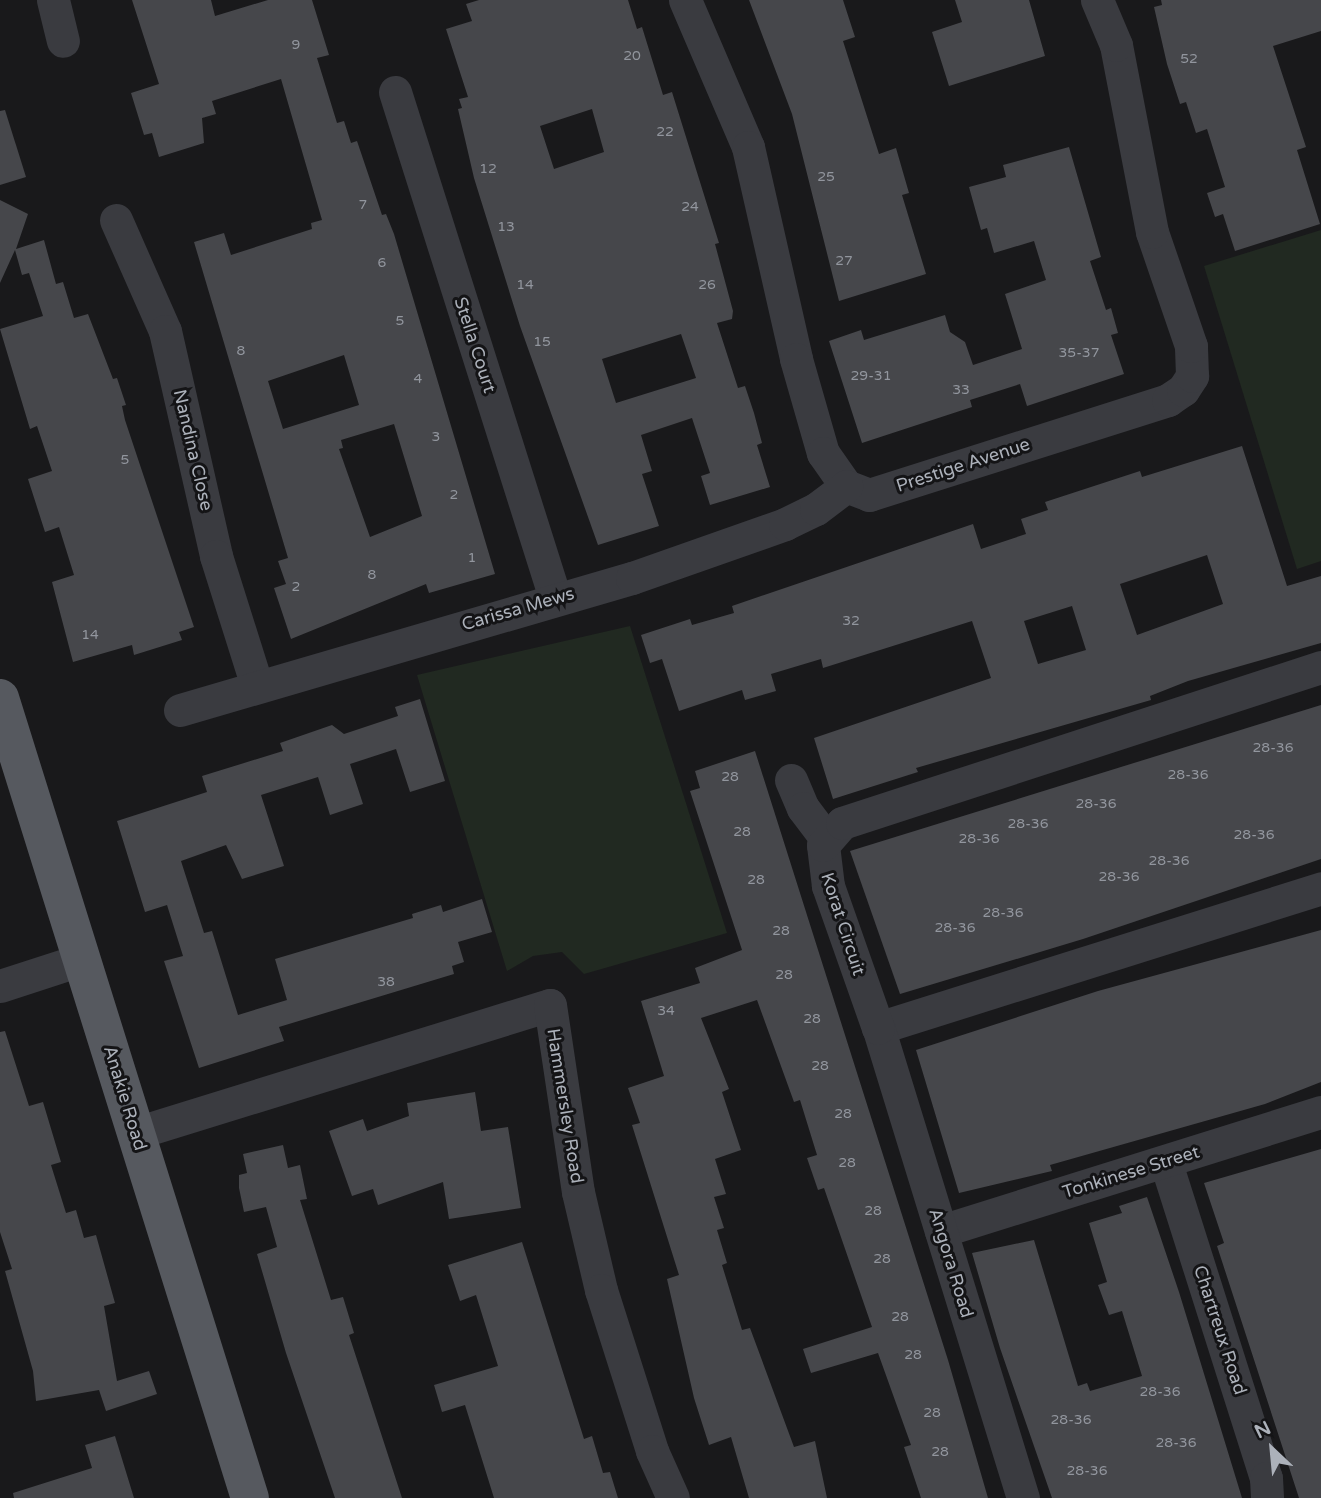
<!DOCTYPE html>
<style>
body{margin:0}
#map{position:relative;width:1321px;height:1498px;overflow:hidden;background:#19191b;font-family:"Varela Round",sans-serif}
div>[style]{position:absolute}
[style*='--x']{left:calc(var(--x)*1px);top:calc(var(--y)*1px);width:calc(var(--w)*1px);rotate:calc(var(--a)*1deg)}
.green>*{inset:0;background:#212921}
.building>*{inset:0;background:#46474b}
.minor>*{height:33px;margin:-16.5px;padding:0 16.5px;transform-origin:16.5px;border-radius:16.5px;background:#3a3b40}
.major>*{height:38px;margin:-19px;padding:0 19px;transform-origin:19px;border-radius:19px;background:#56595f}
span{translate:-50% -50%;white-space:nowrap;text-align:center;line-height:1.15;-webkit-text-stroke:6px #141416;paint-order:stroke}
.number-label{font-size:14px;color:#92969e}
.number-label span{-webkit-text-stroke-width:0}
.street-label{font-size:18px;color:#acb1ba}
.north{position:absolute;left:1237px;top:1414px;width:70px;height:70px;-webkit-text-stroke:5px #141416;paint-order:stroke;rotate:334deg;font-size:19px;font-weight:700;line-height:28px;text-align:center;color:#acb1ba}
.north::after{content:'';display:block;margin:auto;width:24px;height:32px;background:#acb1ba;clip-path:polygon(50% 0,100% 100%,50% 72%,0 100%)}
</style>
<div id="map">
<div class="green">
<div style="clip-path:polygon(1321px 230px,1321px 561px,1297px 569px,1204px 266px)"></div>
<div style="clip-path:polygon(630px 626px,727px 933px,584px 974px,562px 952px,533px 956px,507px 971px,417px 675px)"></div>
</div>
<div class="building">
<div style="clip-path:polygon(evenodd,132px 0,211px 0,215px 16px,268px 0,312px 0,329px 55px,317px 58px,337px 123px,344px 121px,351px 143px,357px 141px,382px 215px,386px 214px,394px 234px,495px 574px,429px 593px,426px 584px,291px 639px,274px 588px,286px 584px,278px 561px,288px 558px,194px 242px,224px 233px,231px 255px,312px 229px,311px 223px,322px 220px,281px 79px,212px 101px,216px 114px,202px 118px,204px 143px,159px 157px,152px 133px,144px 135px,131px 93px,159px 84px,132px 0,344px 355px,359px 405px,283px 429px,268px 381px,344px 355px,132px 0,394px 424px,422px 516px,370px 537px,339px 449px,343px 448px,341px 440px,394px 424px)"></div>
<div style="clip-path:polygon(evenodd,479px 0,628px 0,637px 29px,642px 27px,663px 95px,672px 92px,719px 243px,715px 244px,733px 311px,732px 319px,717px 323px,738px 388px,745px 386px,754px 413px,762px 443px,757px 445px,770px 487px,710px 505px,701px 476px,710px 473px,692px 418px,641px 435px,652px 471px,642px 474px,659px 526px,598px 545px,520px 326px,474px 178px,458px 109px,462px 108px,459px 99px,468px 97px,446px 29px,472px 21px,466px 4px,479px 0,592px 109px,604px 152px,554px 169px,540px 126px,592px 109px,479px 0,681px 334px,696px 378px,616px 403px,602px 359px,681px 334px)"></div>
<div style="clip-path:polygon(749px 0,843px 0,855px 37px,843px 41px,879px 154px,896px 148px,909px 193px,902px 195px,926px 274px,839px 301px,792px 114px)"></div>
<div style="clip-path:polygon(955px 0,1029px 0,1045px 56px,949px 86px,932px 32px,962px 22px)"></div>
<div style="clip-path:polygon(1161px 0,1321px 0,1321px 31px,1273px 46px,1306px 147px,1297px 150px,1320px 224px,1235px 251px,1223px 214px,1215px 217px,1207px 193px,1225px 187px,1207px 129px,1196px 133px,1186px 102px,1180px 104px,1167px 64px,1154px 7px,1162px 5px)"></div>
<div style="clip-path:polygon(5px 110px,26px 177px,0 185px,0 111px)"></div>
<div style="clip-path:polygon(1069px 147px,1101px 257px,1090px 261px,1106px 310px,1111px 308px,1118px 333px,1111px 335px,1124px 374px,1027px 406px,1020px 384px,970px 400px,972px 407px,862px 443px,829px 341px,861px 330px,864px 340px,945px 315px,950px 332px,965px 342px,973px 365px,1022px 349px,1005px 294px,1046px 280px,1034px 241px,994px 253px,987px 228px,981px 230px,969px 187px,1006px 177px,1003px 165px)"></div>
<div style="clip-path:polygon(0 200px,28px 214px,16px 249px,44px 240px,56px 284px,63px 282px,74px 318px,88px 314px,113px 379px,117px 378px,126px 405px,122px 406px,125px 420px,194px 627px,179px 632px,182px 640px,134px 655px,132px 645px,73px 662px,52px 582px,74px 575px,59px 527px,45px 532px,28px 479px,52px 471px,37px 426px,30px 429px,0 329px,43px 316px,29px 273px,22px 275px,15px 250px,0 283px)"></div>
<div style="clip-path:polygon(evenodd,1242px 446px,1287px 586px,1321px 576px,1321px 643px,1188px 681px,1150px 696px,1151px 700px,916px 768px,918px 772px,833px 799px,814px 738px,991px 678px,972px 621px,823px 668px,821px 659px,771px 674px,776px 691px,745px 700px,742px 690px,679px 711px,662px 659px,650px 663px,641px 635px,690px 619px,692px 625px,734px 613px,732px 606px,973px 524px,981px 549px,1026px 534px,1021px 519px,1048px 510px,1045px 502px,1140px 471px,1142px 477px,1242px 446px,1207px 555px,1223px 604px,1137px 635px,1120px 584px,1207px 555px,1242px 446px,1072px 606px,1086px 650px,1038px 664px,1024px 621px,1072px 606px)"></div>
<div style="clip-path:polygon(420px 699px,445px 781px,410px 792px,396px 749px,350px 764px,363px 804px,330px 815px,318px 777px,261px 795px,284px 866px,242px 879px,226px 845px,181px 861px,204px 933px,212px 931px,238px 1015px,287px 1000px,275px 959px,413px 918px,412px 914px,441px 905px,443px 912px,482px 899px,492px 932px,458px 942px,464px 962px,452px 966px,454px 974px,279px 1027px,284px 1041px,199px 1068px,164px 961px,183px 956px,167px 905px,145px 912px,117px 821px,207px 792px,202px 776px,283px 751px,280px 743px,332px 725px,344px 734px,398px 716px,395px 707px)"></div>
<div style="clip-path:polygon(1321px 705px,1321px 859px,1083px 939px,900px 994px,850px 851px)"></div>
<div style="clip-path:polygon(755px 751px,948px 1360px,988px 1498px,921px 1498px,904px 1447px,911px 1445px,878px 1353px,811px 1373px,803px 1349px,872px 1327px,824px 1188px,818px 1190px,807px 1158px,817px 1155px,800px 1100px,794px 1102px,757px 1000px,701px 1018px,729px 1089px,722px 1092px,741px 1150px,715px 1159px,726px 1194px,714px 1197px,724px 1228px,717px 1230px,727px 1263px,722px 1265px,742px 1330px,750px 1328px,794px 1447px,815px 1441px,827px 1498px,749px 1498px,731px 1437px,709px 1445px,694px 1398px,667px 1279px,679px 1275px,632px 1125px,640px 1123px,628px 1088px,664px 1076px,641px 1001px,700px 983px,695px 968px,742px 950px,690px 791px,700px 788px,695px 771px)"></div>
<div style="clip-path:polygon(1321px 930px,1321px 1082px,1265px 1104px,1050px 1165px,1052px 1171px,959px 1193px,916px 1050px,1098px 991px)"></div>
<div style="clip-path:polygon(5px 1031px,29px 1106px,43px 1102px,61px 1162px,51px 1165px,66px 1213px,76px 1210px,84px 1238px,96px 1235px,115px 1303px,104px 1306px,117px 1381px,149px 1371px,157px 1394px,106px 1411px,99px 1390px,36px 1401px,33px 1371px,5px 1271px,12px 1269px,0 1232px,0 1032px)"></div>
<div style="clip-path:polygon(475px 1092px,481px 1131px,508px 1127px,521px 1208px,449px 1219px,443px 1182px,378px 1205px,373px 1189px,352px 1196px,329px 1131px,363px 1119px,367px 1131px,409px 1116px,407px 1103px)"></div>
<div style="clip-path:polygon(283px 1145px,288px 1168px,300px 1165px,307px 1199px,300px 1200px,331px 1300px,343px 1297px,354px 1333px,349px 1335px,402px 1498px,335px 1498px,286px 1353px,257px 1254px,277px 1247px,266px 1207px,244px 1212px,239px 1188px,239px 1175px,247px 1173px,243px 1154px)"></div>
<div style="clip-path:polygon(1321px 1149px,1321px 1498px,1299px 1498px,1217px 1246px,1224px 1243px,1204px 1183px)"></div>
<div style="clip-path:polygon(1147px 1197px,1179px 1292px,1242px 1498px,1052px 1498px,1000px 1348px,972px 1253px,1034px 1240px,1078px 1386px,1087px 1383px,1090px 1391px,1142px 1376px,1122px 1311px,1109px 1315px,1098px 1285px,1107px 1282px,1089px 1223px,1122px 1213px,1119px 1206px)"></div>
<div style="clip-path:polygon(522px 1242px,584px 1439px,592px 1436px,603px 1473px,610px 1472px,618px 1498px,494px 1498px,465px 1405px,442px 1412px,434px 1385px,498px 1366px,476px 1295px,460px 1301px,448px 1265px)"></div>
<div style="clip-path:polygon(115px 1436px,134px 1498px,14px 1498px,13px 1493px,92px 1468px,85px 1445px)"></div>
</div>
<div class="minor">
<div style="--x:53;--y:0;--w:42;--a:76.3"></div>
<div style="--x:685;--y:0;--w:160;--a:66.8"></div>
<div style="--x:748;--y:147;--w:217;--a:77.2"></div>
<div style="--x:796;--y:359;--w:98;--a:74"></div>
<div style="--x:823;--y:453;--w:40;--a:55.1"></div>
<div style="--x:846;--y:486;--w:25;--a:21"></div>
<div style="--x:869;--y:495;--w:314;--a:-17.6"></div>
<div style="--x:1168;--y:400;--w:18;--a:-34"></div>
<div style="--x:1183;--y:390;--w:17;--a:-57"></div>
<div style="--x:1192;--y:376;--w:30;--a:-92"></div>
<div style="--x:1191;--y:346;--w:120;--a:-108.9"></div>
<div style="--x:1152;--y:232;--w:190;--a:-100.9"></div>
<div style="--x:1116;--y:45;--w:49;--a:-112.9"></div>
<div style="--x:395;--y:92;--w:531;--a:72.45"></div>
<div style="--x:116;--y:220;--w:121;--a:66.2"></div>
<div style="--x:165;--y:331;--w:231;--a:77.2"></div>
<div style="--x:216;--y:556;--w:136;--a:72.5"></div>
<div style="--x:180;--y:710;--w:471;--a:-16.3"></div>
<div style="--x:632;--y:578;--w:162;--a:-19.4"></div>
<div style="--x:785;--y:524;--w:34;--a:-26"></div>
<div style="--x:816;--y:509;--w:38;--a:-37"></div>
<div style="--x:791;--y:780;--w:30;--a:67"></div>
<div style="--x:803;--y:808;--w:39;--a:53"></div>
<div style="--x:0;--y:986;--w:87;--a:-18"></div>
<div style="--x:878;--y:1028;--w:465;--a:-17.5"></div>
<div style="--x:136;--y:1133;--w:433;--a:-17.2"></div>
<div style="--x:550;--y:1005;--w:189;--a:81.5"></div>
<div style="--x:578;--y:1192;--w:101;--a:76.8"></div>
<div style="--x:601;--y:1290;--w:169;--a:72.4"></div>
<div style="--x:652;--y:1451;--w:51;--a:65.9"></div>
<div style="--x:1166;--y:1163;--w:330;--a:72.4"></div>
<div style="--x:1266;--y:1478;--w:20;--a:87"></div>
<div style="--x:941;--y:1231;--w:398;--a:-17.4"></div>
<div style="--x:1023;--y:1498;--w:492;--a:-107.1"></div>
<div style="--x:878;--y:1028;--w:151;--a:-109.4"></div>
<div style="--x:828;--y:886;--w:41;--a:-97"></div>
<div style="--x:823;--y:845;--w:29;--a:-49"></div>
<div style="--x:842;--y:823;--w:504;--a:-18.04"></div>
</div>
<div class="major">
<div style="--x:0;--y:698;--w:838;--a:72.65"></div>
</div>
<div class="number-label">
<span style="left:296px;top:45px">9</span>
<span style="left:632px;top:56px">20</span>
<span style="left:1189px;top:59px">52</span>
<span style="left:665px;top:132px">22</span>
<span style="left:488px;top:169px">12</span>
<span style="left:826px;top:177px">25</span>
<span style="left:363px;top:205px">7</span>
<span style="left:690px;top:207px">24</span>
<span style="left:506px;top:227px">13</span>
<span style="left:844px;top:261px">27</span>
<span style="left:382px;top:263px">6</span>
<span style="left:525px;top:285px">14</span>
<span style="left:707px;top:285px">26</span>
<span style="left:400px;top:321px">5</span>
<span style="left:542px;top:342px">15</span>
<span style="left:241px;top:351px">8</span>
<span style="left:1079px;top:353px">35-37</span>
<span style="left:871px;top:376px">29-31</span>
<span style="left:418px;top:379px">4</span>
<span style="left:961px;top:390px">33</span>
<span style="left:436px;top:437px">3</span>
<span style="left:125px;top:460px">5</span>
<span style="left:454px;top:495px">2</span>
<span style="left:472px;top:558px">1</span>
<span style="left:372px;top:575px">8</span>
<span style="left:296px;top:587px">2</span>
<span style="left:851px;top:621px">32</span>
<span style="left:90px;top:635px">14</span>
<span style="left:1273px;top:748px">28-36</span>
<span style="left:1188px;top:775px">28-36</span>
<span style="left:730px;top:777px">28</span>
<span style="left:1096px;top:804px">28-36</span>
<span style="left:1028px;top:824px">28-36</span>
<span style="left:742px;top:832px">28</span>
<span style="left:1254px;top:835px">28-36</span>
<span style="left:979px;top:839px">28-36</span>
<span style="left:1169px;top:861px">28-36</span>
<span style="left:1119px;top:877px">28-36</span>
<span style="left:756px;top:880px">28</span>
<span style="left:1003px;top:913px">28-36</span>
<span style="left:955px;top:928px">28-36</span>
<span style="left:781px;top:931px">28</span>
<span style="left:784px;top:975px">28</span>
<span style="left:386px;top:982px">38</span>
<span style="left:666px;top:1011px">34</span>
<span style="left:812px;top:1019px">28</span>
<span style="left:820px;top:1066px">28</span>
<span style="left:843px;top:1114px">28</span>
<span style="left:847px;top:1163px">28</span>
<span style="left:873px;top:1211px">28</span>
<span style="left:882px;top:1259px">28</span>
<span style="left:900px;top:1317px">28</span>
<span style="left:913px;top:1355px">28</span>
<span style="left:1160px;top:1392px">28-36</span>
<span style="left:932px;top:1413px">28</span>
<span style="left:1071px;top:1420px">28-36</span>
<span style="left:1176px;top:1443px">28-36</span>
<span style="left:940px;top:1452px">28</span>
<span style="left:1087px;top:1471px">28-36</span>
</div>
<div class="street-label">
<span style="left:475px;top:345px;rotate:72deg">Stella Court</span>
<span style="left:193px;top:450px;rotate:77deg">Nandina Close</span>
<span style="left:963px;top:465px;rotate:-18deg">Prestige Avenue</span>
<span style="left:518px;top:609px;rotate:-16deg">Carissa Mews</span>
<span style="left:843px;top:924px;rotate:72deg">Korat Circuit</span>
<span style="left:125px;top:1098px;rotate:73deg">Anakie Road</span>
<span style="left:565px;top:1106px;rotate:81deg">Hammersley Road</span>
<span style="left:1131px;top:1172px;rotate:-17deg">Tonkinese Street</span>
<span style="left:951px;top:1263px;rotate:73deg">Angora Road</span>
<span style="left:1220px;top:1330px;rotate:72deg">Chartreux Road</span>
</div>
<div class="north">N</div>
</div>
